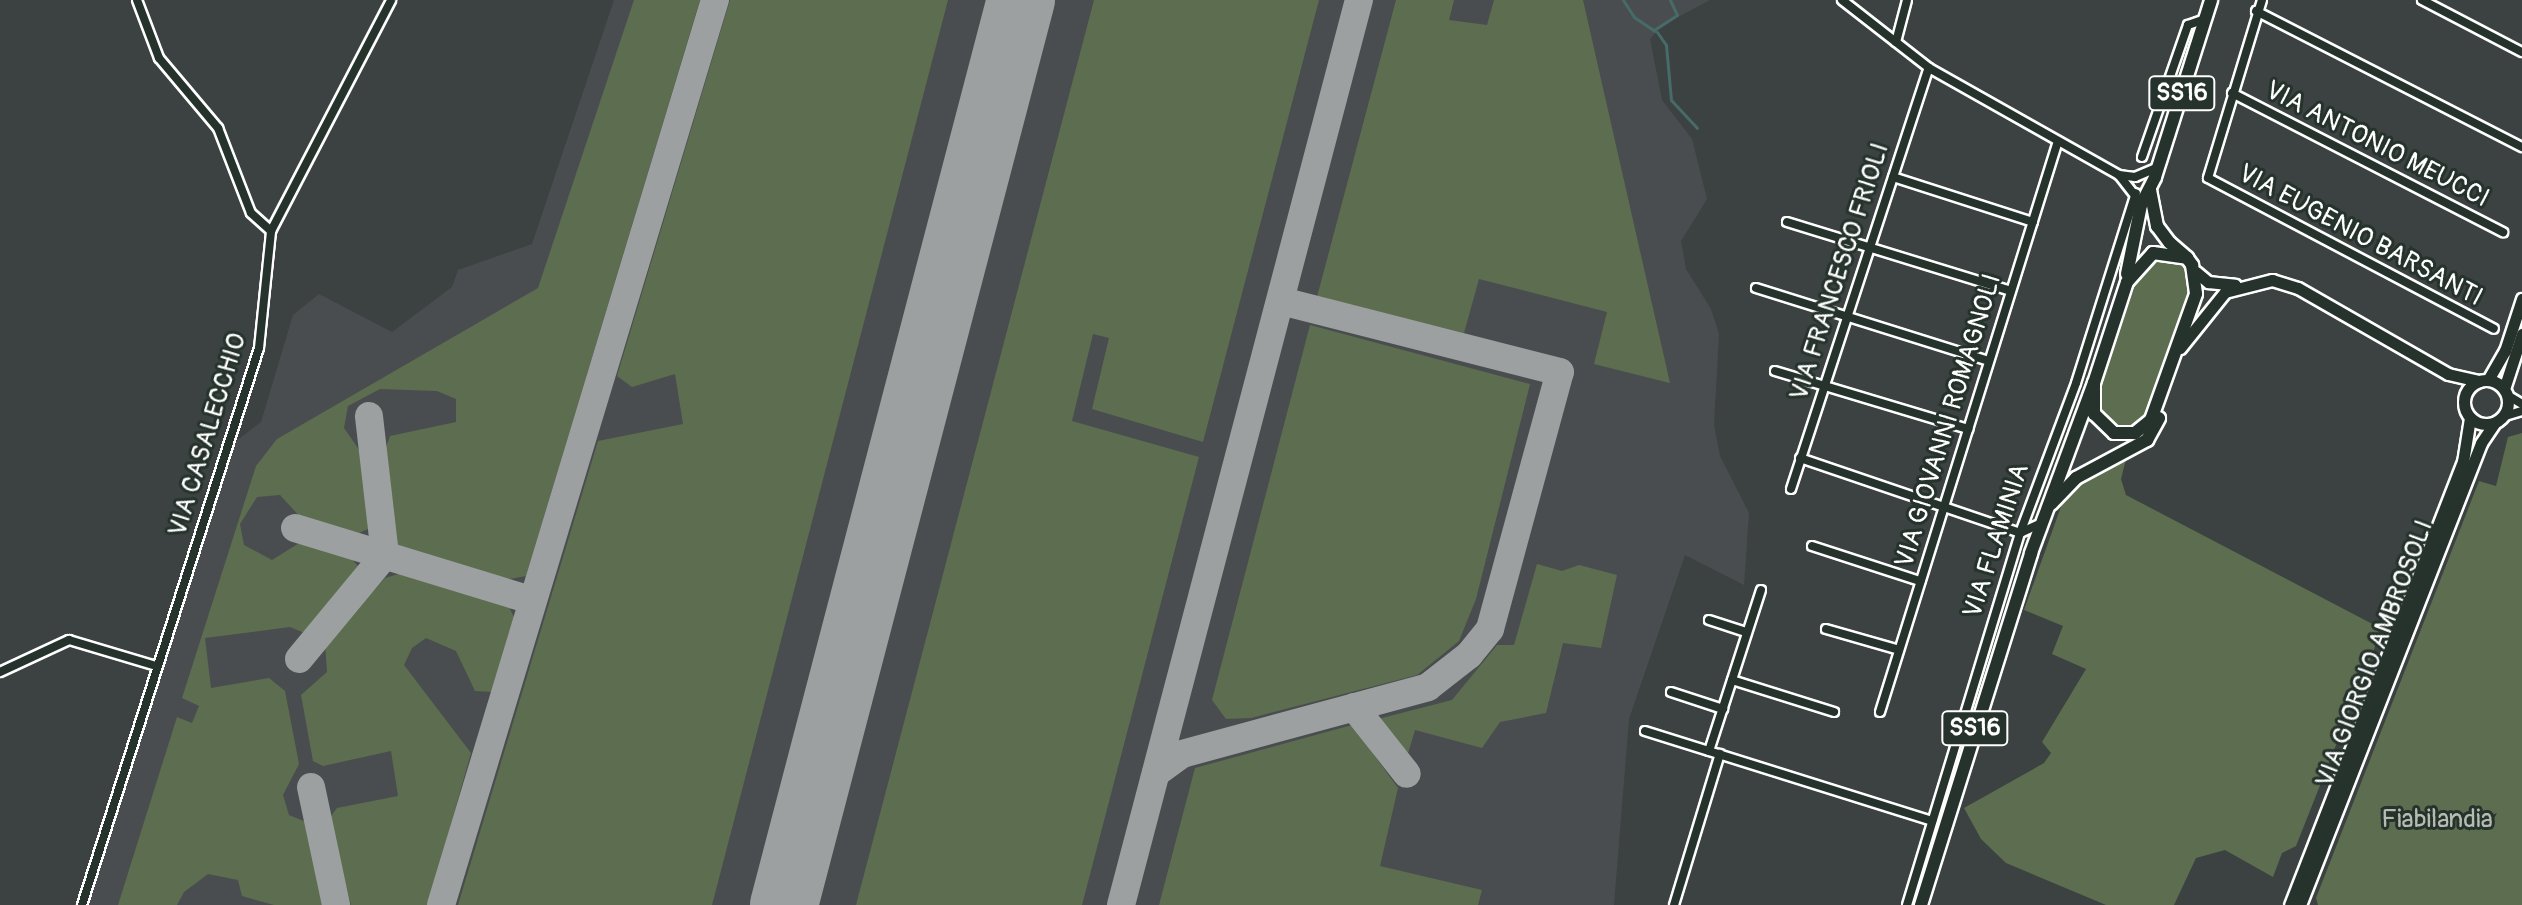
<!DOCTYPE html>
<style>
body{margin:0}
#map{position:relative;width:2522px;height:905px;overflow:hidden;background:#3b4241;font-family:Pangolin,sans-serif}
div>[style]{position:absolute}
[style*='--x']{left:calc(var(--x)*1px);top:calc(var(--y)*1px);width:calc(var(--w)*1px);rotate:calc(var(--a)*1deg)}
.built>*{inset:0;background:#4a4d4f}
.green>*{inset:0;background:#5d6d4f}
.stream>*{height:3px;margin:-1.5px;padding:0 1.5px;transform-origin:1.5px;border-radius:1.5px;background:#466b69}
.taxiway>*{height:28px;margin:-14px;padding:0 14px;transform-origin:14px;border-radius:14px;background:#9da0a0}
.runway>*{height:68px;margin:-34px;padding:0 34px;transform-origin:34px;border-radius:34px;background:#9da0a0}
.roads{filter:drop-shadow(2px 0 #fff) drop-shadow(-2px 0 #fff) drop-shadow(0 2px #fff) drop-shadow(0 -2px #fff)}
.street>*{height:8px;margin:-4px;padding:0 4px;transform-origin:4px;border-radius:4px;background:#26332d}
.secondary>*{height:11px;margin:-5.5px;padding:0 5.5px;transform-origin:5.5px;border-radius:5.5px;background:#26332d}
.secondary>.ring{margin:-5.5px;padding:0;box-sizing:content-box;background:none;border:11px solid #26332d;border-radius:50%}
.primary>*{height:12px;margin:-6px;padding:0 6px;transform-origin:6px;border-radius:6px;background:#26332d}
span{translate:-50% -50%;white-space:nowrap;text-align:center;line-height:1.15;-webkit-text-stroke:6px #26332d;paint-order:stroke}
.shield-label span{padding:2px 6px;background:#26332d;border:2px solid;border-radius:6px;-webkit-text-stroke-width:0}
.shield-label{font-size:24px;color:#fff;font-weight:700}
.street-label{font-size:26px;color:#fff}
.park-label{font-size:26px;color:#b6bdb0}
</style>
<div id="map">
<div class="built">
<div style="clip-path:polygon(614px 0,1710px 0,1661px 26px,1650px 39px,1662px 100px,1692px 139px,1707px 199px,1681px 241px,1686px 269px,1711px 309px,1719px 334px,1714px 425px,1720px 456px,1749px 513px,1744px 585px,1685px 555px,1629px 719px,1614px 905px,88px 905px,235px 442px,261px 422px,293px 315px,319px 294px,392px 332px,452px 287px,458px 270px,532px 244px)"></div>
</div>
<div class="green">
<div style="clip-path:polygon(634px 0,700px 0,526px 576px,510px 579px,405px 554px,392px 541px,384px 453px,390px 436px,456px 422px,456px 399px,437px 391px,380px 389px,348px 406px,344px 428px,362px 454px,368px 529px,352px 536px,302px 519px,280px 495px,257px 497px,240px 524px,244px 545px,272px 560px,301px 542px,348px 555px,358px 566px,357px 581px,307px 634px,290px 627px,205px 638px,211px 688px,269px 678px,285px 691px,299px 764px,283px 795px,289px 815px,311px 824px,323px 905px,274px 905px,242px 896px,238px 880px,208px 874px,184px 892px,177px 905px,118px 905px,177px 717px,192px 723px,199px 706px,182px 698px,256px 466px,277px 439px,538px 288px)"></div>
<div style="clip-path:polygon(730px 0,948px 0,712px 905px,458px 905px,598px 441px,683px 424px,675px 374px,632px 387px,617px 376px)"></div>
<div style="clip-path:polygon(1094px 0,1319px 0,1203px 442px,1092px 409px,1109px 338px,1093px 334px,1072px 421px,1199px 457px,1082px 905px,856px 905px)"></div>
<div style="clip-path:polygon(1396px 0,1454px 0,1449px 20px,1487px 25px,1494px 0,1583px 0,1670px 383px,1594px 364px,1607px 312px,1479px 279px,1464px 333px,1317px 297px)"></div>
<div style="clip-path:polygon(2154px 258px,2175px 258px,2183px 264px,2190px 287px,2148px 416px,2132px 428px,2117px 429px,2100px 412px,2098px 394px,2140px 271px)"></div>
<div style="clip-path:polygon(1310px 325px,1530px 384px,1476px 599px,1459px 641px,1417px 675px,1251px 718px,1226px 719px,1212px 700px)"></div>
<div style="clip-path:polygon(2522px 433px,2522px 905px,2318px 905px,2316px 898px,2479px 481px,2496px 486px,2508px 437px)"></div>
<div style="clip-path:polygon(2126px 459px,2121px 479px,2126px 495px,2382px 629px,2296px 846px,2282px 853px,2273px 877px,2225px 850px,2196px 858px,2174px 905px,2106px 905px,2006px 863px,1981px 839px,1964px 808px,2044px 763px,2051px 753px,2042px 742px,2086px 669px,2052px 654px,2063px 626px,2024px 610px,2063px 501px,2081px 482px)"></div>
<div style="clip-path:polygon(1537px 564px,1562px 571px,1579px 565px,1617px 575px,1601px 648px,1563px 643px,1546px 713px,1500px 722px,1482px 748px,1415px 730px,1407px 757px,1378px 719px,1452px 700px,1497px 645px,1514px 645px)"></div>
<div style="clip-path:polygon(402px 573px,507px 603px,515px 619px,493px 692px,475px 691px,456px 651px,426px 638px,412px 648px,404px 665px,471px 753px,428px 905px,351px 905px,329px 819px,337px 808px,398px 796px,391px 751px,323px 766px,313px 761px,301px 695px,327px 672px,325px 644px,385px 578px)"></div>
<div style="clip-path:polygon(1352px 725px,1398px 788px,1380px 866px,1482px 890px,1478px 905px,1159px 905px,1195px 768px)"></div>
</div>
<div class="stream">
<div style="--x:1623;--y:0;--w:20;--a:57"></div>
<div style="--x:1634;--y:17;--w:25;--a:34"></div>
<div style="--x:1654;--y:30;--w:27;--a:-33"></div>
<div style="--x:1677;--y:15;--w:17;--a:-115"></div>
<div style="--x:1657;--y:32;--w:16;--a:55"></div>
<div style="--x:1666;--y:45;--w:55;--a:84.8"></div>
<div style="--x:1671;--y:100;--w:38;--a:47"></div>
</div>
<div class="taxiway">
<div style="--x:295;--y:528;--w:247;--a:17"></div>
<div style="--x:299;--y:659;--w:135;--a:-50.4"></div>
<div style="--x:385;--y:555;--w:140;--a:-96.6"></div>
<div style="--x:1354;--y:707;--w:85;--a:51.7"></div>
<div style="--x:1156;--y:773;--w:32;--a:-36"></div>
<div style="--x:1182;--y:754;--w:255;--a:-15.2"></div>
<div style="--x:1428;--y:687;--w:52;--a:-38"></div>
<div style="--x:1469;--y:655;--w:33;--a:-51"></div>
<div style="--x:1490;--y:629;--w:266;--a:-74.8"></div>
<div style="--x:1560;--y:372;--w:276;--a:-165.7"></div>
<div style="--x:311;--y:787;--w:121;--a:78"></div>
<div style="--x:441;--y:905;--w:946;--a:-73.16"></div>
<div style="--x:1121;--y:905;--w:936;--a:-75.27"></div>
</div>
<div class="runway">
<div style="--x:784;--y:905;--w:936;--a:-75.33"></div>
</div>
<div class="roads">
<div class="street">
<div style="--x:137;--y:0;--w:62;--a:69.2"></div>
<div style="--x:159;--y:58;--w:92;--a:49.9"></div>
<div style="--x:218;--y:128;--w:91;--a:68.8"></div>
<div style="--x:251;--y:213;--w:27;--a:42"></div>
<div style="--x:1842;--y:0;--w:110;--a:38"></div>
<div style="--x:1929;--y:68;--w:218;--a:29.4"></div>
<div style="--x:2119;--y:175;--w:31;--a:52"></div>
<div style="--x:2262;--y:0;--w:186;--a:106.9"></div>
<div style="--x:2208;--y:178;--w:323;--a:27.8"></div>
<div style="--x:2422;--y:0;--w:113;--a:27.5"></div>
<div style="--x:2256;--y:11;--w:299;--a:27.1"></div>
<div style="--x:1896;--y:42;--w:43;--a:-75.3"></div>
<div style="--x:2232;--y:93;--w:305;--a:27.2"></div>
<div style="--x:2142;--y:157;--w:140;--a:-70.8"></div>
<div style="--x:2188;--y:25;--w:18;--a:-19"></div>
<div style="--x:2119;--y:175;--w:16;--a:7"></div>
<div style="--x:2135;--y:177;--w:25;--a:-23"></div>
<div style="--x:1893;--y:177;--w:147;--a:17.8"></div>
<div style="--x:1787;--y:222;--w:234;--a:17.1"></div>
<div style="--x:1756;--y:288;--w:244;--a:17.4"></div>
<div style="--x:1775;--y:371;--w:202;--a:16.7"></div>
<div style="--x:2507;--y:395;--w:17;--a:31"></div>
<div style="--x:2502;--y:417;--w:21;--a:-17"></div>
<div style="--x:1800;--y:458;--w:232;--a:18.8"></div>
<div style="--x:2020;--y:533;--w:23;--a:-25"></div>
<div style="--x:1791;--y:489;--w:443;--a:-71.9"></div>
<div style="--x:1812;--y:546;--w:114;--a:18"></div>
<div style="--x:1709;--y:620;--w:40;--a:18"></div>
<div style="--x:1826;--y:629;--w:76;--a:16"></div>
<div style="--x:0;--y:672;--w:76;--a:-24.9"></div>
<div style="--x:69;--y:640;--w:91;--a:16.6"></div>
<div style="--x:1732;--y:680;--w:107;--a:17.4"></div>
<div style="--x:1671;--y:692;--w:55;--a:18.1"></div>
<div style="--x:1880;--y:712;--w:598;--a:-72.69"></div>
<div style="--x:1645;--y:731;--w:301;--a:17.4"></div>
<div style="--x:1709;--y:751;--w:169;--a:-72.1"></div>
<div style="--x:82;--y:905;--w:584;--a:-72.37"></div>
<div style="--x:259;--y:348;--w:118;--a:-84.1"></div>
<div style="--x:271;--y:231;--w:260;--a:-62.5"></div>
<div style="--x:1674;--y:905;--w:158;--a:-73.1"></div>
<div style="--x:1907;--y:905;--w:389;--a:-73.1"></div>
<div style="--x:2020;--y:533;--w:160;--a:-69.5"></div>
<div style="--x:2076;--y:383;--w:199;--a:-72.5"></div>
</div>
<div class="secondary">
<div style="--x:2196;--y:272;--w:16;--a:40"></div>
<div style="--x:2208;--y:282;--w:27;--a:6"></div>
<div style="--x:2180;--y:348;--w:72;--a:-51.2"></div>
<div style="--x:2225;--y:292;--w:49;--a:-14.3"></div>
<div style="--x:2272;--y:280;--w:27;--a:17"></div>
<div style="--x:2298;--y:288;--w:173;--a:29.8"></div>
<div style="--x:2448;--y:374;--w:32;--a:13"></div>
<div class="ring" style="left:2464px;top:380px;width:33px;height:33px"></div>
<div style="--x:2488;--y:380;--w:34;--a:-60"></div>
<div style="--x:2505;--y:351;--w:55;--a:-71.9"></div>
<div style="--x:2504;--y:389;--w:58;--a:-71.9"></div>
<div style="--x:2290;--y:905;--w:476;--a:-68.7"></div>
<div style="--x:2463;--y:462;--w:45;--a:-81"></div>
<div style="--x:2300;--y:905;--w:496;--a:-68.6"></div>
<div style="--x:2481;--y:443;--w:25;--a:-56"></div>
</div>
<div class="primary">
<div style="--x:2150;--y:190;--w:37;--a:79"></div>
<div style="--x:2157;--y:226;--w:21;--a:53"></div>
<div style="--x:2170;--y:243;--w:23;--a:41"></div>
<div style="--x:2187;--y:258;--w:9;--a:54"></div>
<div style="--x:2192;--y:265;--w:29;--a:82"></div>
<div style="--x:2196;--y:294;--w:134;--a:109.7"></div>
<div style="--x:2151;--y:420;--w:21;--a:141"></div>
<div style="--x:2135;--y:433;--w:21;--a:180"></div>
<div style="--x:2114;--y:433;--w:28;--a:-136"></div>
<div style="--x:2094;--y:414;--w:31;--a:-90"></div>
<div style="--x:2094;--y:383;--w:106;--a:-71.9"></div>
<div style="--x:2127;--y:282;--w:39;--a:-48"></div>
<div style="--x:2153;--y:253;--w:34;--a:8"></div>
<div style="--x:2127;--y:274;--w:70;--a:-78.5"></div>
<div style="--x:2141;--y:205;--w:31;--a:-63"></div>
<div style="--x:2155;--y:177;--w:186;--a:-72.4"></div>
<div style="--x:2051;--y:504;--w:36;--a:-46"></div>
<div style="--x:2076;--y:478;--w:81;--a:-28.2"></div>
<div style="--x:2147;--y:440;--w:25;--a:-61"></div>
<div style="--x:1921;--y:905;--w:369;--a:-72.6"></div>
<div style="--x:2031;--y:553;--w:181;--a:-69.7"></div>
</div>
</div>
<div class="shield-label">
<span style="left:2182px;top:93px">SS16</span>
<span style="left:1975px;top:728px">SS16</span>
</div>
<div class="street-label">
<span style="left:2377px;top:145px;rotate:27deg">VIA ANTONIO MEUCCI</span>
<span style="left:2360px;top:236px;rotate:28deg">VIA EUGENIO BARSANTI</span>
<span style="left:1840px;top:272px;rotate:-72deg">VIA FRANCESCO FRIOLI</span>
<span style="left:1949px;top:421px;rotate:-73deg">VIA GIOVANNI ROMAGNOLI</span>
<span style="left:208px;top:435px;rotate:-73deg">VIA CASALECCHIO</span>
<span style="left:1997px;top:541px;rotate:-72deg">VIA FLAMINIA</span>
<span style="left:2375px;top:654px;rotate:-69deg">VIA GIORGIO AMBROSOLI</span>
</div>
<div class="park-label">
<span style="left:2437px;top:820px">Fiabilandia</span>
</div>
</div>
